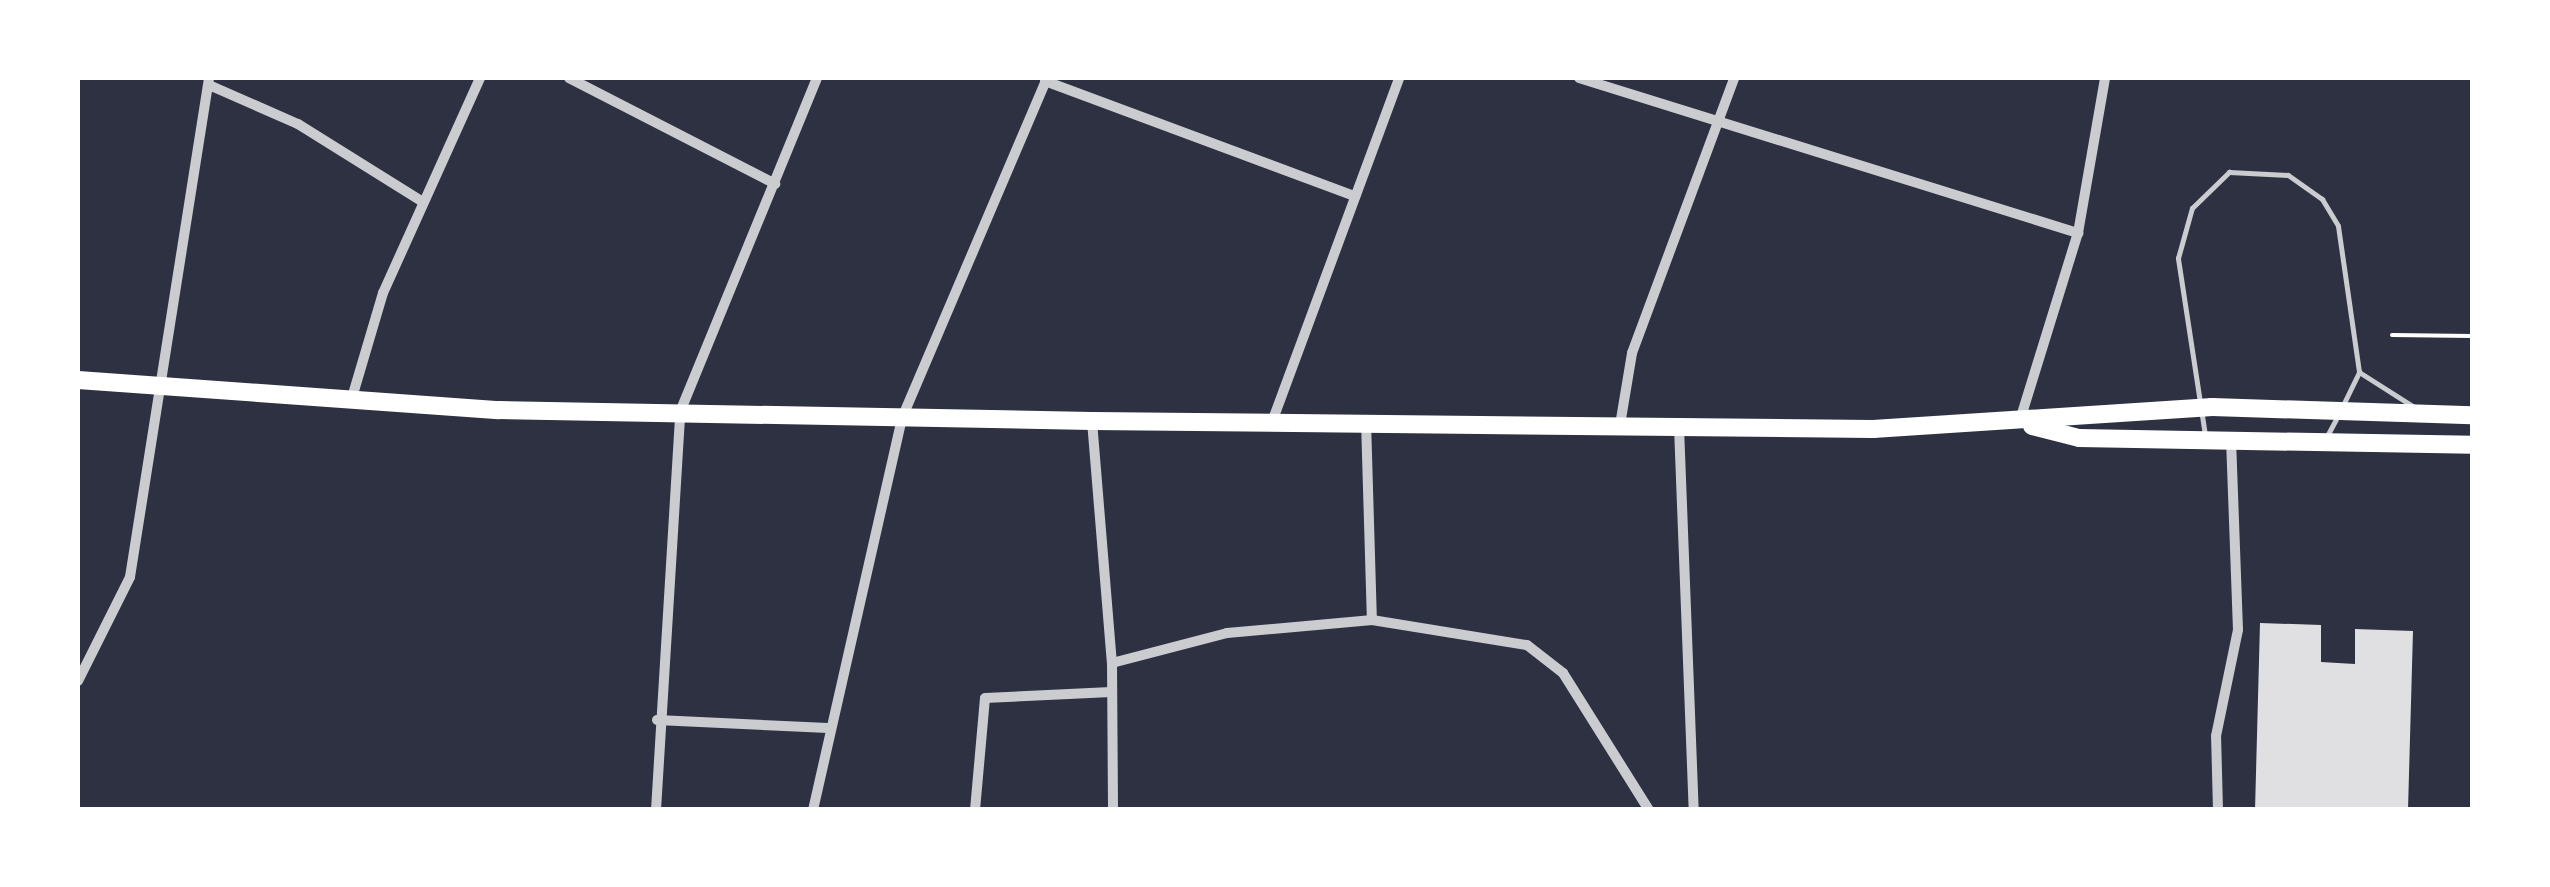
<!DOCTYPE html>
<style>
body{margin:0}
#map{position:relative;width:2550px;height:887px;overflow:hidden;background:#2d3142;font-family:"Nunito Sans",sans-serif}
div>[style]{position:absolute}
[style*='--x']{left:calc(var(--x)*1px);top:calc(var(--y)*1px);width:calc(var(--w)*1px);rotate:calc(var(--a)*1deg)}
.building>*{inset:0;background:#e0e0e3}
.path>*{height:4px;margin:-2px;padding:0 2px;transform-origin:2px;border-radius:2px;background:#fff}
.service>*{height:5px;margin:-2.5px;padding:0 2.5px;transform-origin:2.5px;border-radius:2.5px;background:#caccd0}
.minor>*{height:10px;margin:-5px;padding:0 5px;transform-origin:5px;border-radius:5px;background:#caccd0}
.primary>*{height:18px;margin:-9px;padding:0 9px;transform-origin:9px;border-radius:9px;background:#fff}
span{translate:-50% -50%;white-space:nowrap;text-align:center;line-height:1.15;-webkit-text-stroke:8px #fff;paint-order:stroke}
.frame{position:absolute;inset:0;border:80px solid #fff;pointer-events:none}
</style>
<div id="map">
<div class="building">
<div style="clip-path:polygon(2260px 623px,2321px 625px,2321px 662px,2355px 664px,2355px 629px,2413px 631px,2408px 810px,2255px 810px)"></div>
</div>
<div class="path">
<div style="--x:2392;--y:335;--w:80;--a:0.7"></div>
</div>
<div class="service">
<div style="--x:2343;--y:405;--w:37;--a:-64"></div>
<div style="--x:2205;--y:435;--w:179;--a:-98.7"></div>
<div style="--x:2178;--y:258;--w:52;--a:-74.4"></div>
<div style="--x:2192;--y:208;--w:52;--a:-44.2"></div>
<div style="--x:2229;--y:172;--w:59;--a:2.9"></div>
<div style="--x:2288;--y:175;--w:42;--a:35.2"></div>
<div style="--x:2322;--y:199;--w:31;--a:59"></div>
<div style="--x:2338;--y:226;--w:148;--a:81.8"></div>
<div style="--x:2359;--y:372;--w:65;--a:32.5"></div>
<div style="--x:2327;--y:436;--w:24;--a:-62"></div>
</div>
<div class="minor">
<div style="--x:569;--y:78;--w:232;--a:27.2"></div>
<div style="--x:1579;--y:78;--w:523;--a:17.26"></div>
<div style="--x:1045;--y:81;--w:331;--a:20.4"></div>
<div style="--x:209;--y:85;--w:97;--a:23.7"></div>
<div style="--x:298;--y:124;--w:145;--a:32"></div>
<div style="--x:351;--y:401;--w:113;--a:-73.5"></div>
<div style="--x:383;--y:293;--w:236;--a:-65.7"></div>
<div style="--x:2020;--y:420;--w:196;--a:-72.8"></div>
<div style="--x:2078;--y:233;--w:157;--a:-80.1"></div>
<div style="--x:1092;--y:421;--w:243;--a:85.3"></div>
<div style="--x:1112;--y:663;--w:147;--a:89.6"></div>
<div style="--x:1366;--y:421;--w:199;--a:88.3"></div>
<div style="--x:1372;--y:620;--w:157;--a:9.2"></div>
<div style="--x:1527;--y:645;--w:46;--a:37.9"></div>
<div style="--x:1563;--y:673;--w:162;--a:57.9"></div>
<div style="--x:1272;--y:422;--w:367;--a:-69.7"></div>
<div style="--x:1620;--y:425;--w:73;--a:-80.5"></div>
<div style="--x:1632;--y:353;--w:293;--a:-69.6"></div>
<div style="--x:1679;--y:427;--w:383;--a:87.8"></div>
<div style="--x:1112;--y:663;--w:119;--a:-14.6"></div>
<div style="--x:1227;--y:633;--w:146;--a:-5.1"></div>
<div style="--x:78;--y:681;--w:116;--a:-63.4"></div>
<div style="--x:130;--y:577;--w:505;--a:-81"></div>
<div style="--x:657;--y:720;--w:171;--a:2.7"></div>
<div style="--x:656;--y:810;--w:399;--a:-86.5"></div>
<div style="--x:680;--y:412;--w:361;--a:-67.7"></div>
<div style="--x:813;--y:810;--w:402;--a:-77.2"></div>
<div style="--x:902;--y:418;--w:370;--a:-66.9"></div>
<div style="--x:975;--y:810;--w:112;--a:-84.9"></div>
<div style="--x:985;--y:698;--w:126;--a:-2.7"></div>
<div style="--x:2218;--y:810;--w:74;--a:-91.5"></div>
<div style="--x:2216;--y:736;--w:108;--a:-78.3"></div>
<div style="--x:2238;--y:630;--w:190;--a:-92.1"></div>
</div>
<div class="primary">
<div style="--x:78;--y:380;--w:422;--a:4.1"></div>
<div style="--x:499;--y:410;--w:593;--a:1.06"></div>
<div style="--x:1092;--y:421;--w:781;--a:0.59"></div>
<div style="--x:1873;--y:429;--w:340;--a:-3.7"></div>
<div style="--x:2212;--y:407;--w:260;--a:1.8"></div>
<div style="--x:2032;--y:426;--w:49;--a:14.3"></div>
<div style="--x:2079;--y:438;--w:393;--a:1"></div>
</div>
<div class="frame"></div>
</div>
